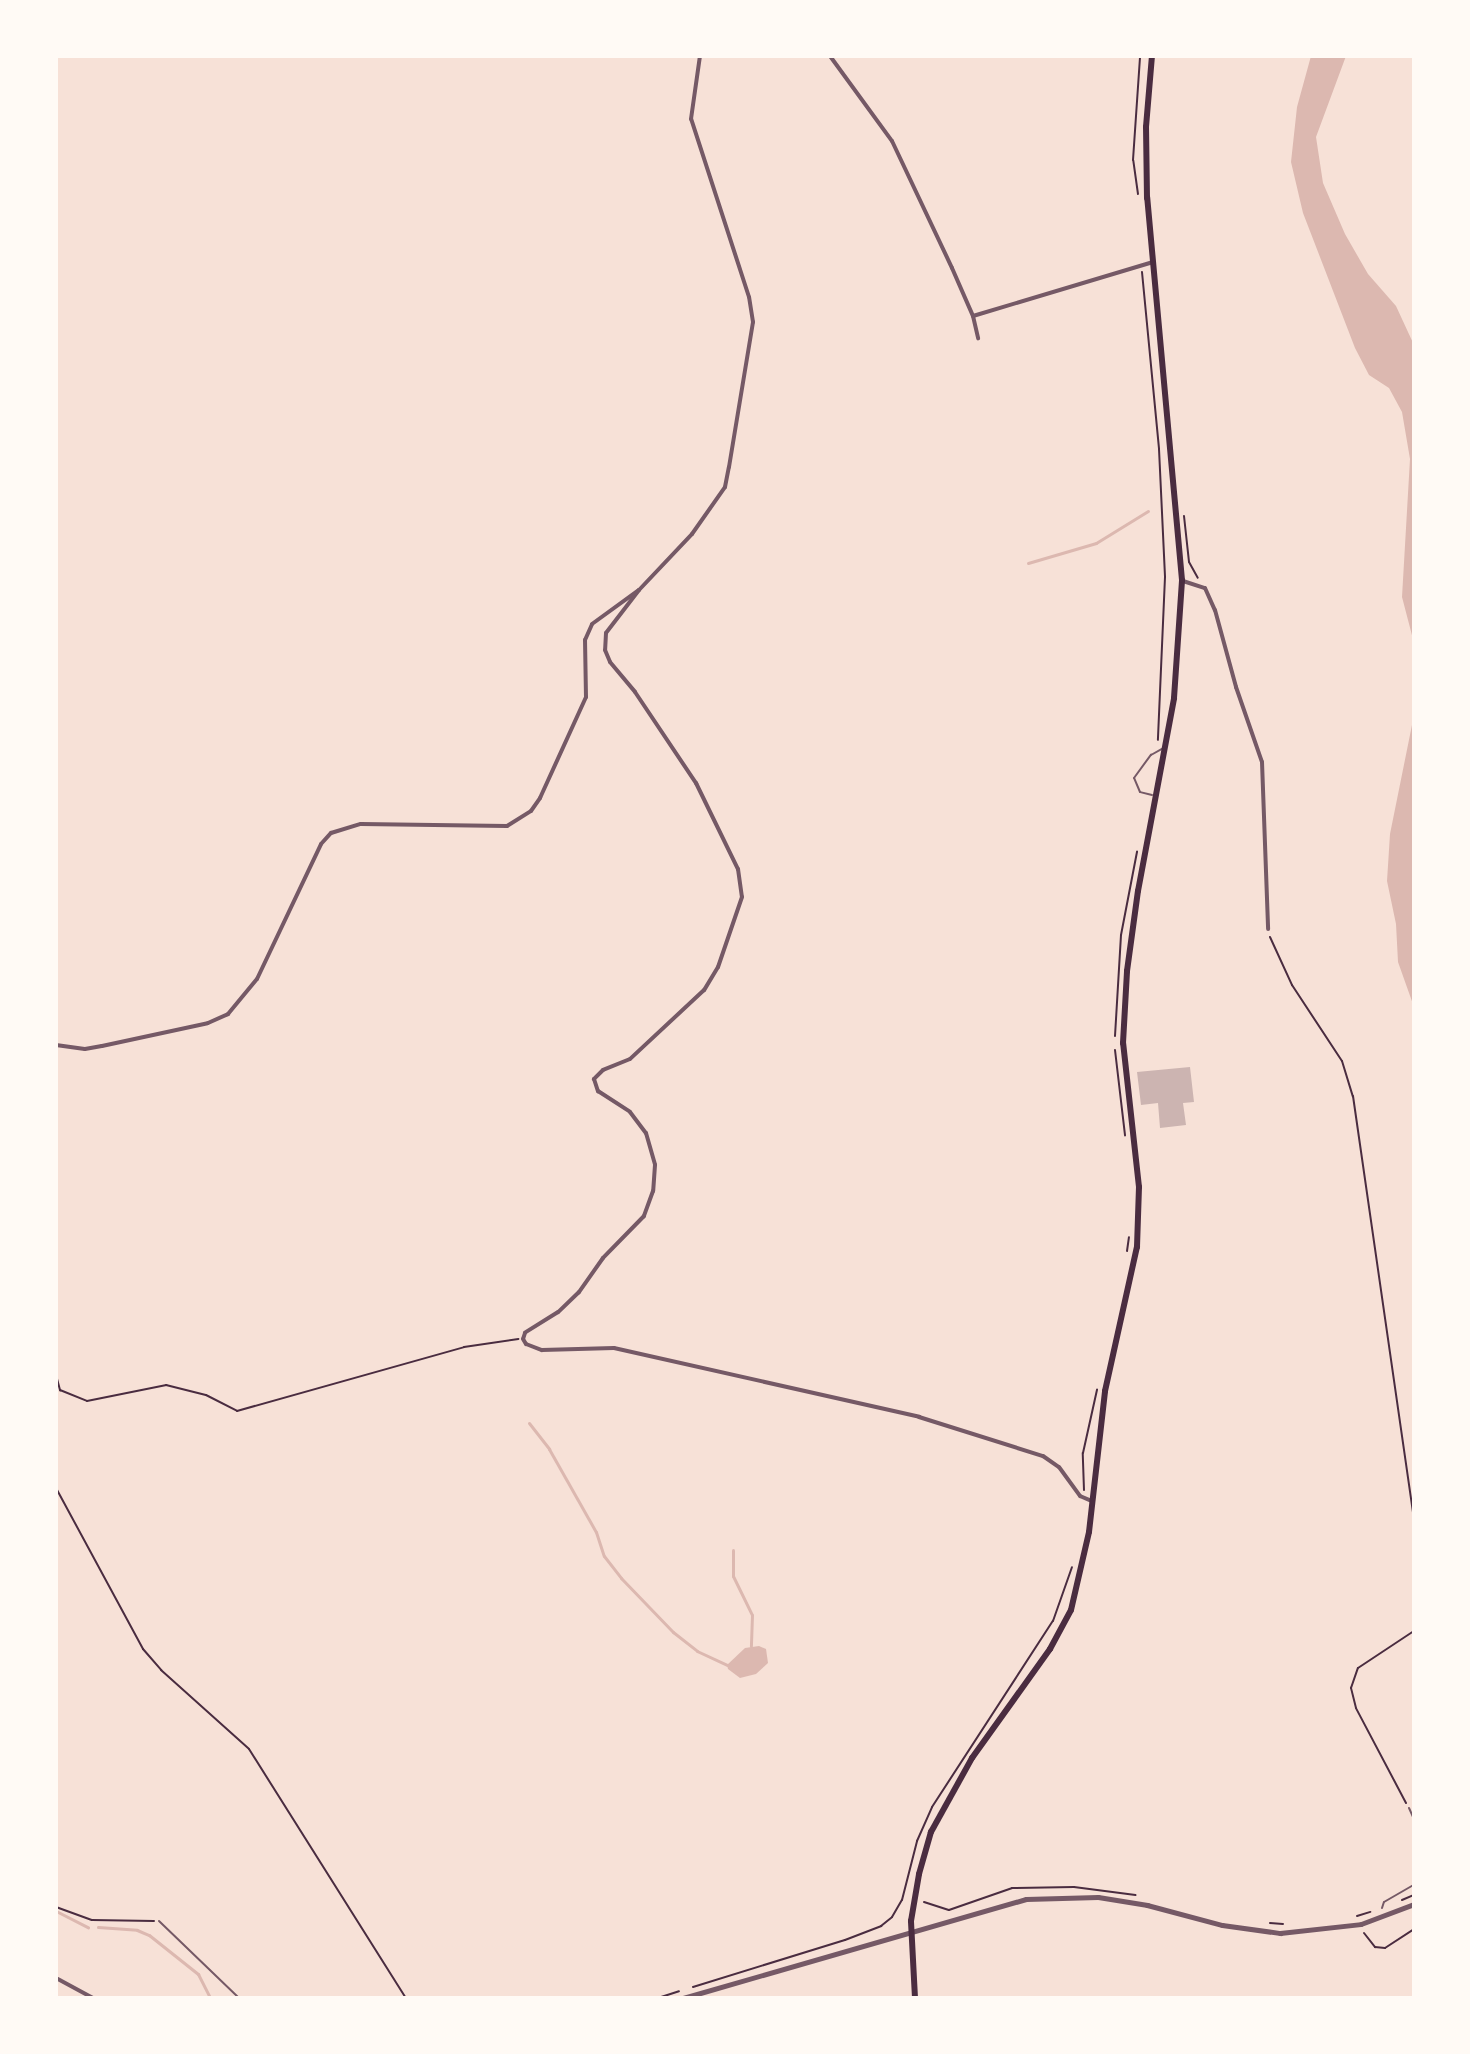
<!DOCTYPE html>
<style>
body{margin:0}
#map{position:relative;width:1470px;height:2054px;overflow:hidden;background:#f7e1d7;font-family:Merriweather,serif}
div>[style]{position:absolute}
[style*='--x']{left:calc(var(--x)*1px);top:calc(var(--y)*1px);width:calc(var(--w)*1px);rotate:calc(var(--a)*1deg)}
.water>*{inset:0;background:#dcb8b0}
.stream>*{height:3px;margin:-1.5px;padding:0 1.5px;transform-origin:1.5px;border-radius:1.5px;background:#dcb8b0}
.building>*{inset:0;background:#ccb4b1}
.path>*{height:2px;margin:-1px;padding:0 1px;transform-origin:1px;border-radius:1px;background:#4a2c40}
.service>*{height:2px;margin:-1px;padding:0 1px;transform-origin:1px;border-radius:1px;background:#755966}
.minor>*{height:4px;margin:-2px;padding:0 2px;transform-origin:2px;border-radius:2px;background:#755966}
.tertiary>*{height:5px;margin:-2.5px;padding:0 2.5px;transform-origin:2.5px;border-radius:2.5px;background:#755966}
.secondary>*{height:6px;margin:-3px;padding:0 3px;transform-origin:3px;border-radius:3px;background:#4a2c40}
span{translate:-50% -50%;white-space:nowrap;text-align:center;line-height:1.15;-webkit-text-stroke:8px #fffaf5;paint-order:stroke}
.frame{position:absolute;inset:0;border:58px solid #fffaf5;pointer-events:none}
</style>
<div id="map">
<div class="water">
<div style="clip-path:polygon(1311px 56px,1346px 56px,1316px 137px,1323px 183px,1345px 234px,1368px 274px,1396px 306px,1414px 345px,1414px 643px,1402px 597px,1410px 459px,1402px 412px,1389px 388px,1369px 375px,1355px 348px,1303px 213px,1291px 162px,1297px 107px)"></div>
<div style="clip-path:polygon(1414px 715px,1414px 1007px,1398px 962px,1396px 924px,1387px 881px,1390px 834px)"></div>
<div style="clip-path:polygon(759px 1646px,766px 1649px,768px 1663px,756px 1674px,740px 1678px,728px 1669px,727px 1665px,745px 1648px)"></div>
</div>
<div class="stream">
<div style="--x:1028;--y:563;--w:71;--a:-16.4"></div>
<div style="--x:1096;--y:543;--w:61;--a:-31.6"></div>
<div style="--x:529;--y:1423;--w:33;--a:52"></div>
<div style="--x:549;--y:1449;--w:95;--a:60.5"></div>
<div style="--x:596;--y:1532;--w:25;--a:72"></div>
<div style="--x:604;--y:1556;--w:28;--a:52"></div>
<div style="--x:621;--y:1578;--w:75;--a:46.1"></div>
<div style="--x:673;--y:1632;--w:31;--a:38"></div>
<div style="--x:697;--y:1651;--w:33;--a:25"></div>
<div style="--x:733;--y:1550;--w:26;--a:90"></div>
<div style="--x:733;--y:1576;--w:43;--a:64"></div>
<div style="--x:752;--y:1615;--w:31;--a:92"></div>
<div style="--x:56;--y:1911;--w:36;--a:27"></div>
<div style="--x:98;--y:1927;--w:39;--a:4"></div>
<div style="--x:137;--y:1930;--w:13;--a:23"></div>
<div style="--x:149;--y:1935;--w:63;--a:38.5"></div>
<div style="--x:198;--y:1974;--w:27;--a:63"></div>
</div>
<div class="building">
<div style="clip-path:polygon(1190px 1067px,1194px 1102px,1183px 1103px,1186px 1125px,1160px 1128px,1158px 1103px,1141px 1105px,1137px 1072px)"></div>
</div>
<div class="path">
<div style="--x:1138;--y:194;--w:34;--a:-98"></div>
<div style="--x:1133;--y:160;--w:104;--a:-86.1"></div>
<div style="--x:1142;--y:272;--w:178;--a:84.5"></div>
<div style="--x:1159;--y:449;--w:128;--a:87.3"></div>
<div style="--x:1165;--y:577;--w:163;--a:92.5"></div>
<div style="--x:1184;--y:516;--w:46;--a:83.8"></div>
<div style="--x:1189;--y:562;--w:18;--a:61"></div>
<div style="--x:1270;--y:937;--w:53;--a:65.4"></div>
<div style="--x:1292;--y:985;--w:91;--a:56.7"></div>
<div style="--x:1342;--y:1061;--w:37;--a:73"></div>
<div style="--x:1353;--y:1096;--w:426;--a:81.8"></div>
<div style="--x:1115;--y:1036;--w:101;--a:-86.6"></div>
<div style="--x:1121;--y:935;--w:85;--a:-79.1"></div>
<div style="--x:1115;--y:1050;--w:86;--a:83.3"></div>
<div style="--x:1127;--y:1251;--w:14;--a:-82"></div>
<div style="--x:56;--y:1375;--w:16;--a:75"></div>
<div style="--x:60;--y:1390;--w:29;--a:22"></div>
<div style="--x:87;--y:1401;--w:81;--a:-11.4"></div>
<div style="--x:166;--y:1385;--w:41;--a:14"></div>
<div style="--x:206;--y:1395;--w:35;--a:27"></div>
<div style="--x:237;--y:1411;--w:236;--a:-15.7"></div>
<div style="--x:464;--y:1347;--w:55;--a:-8.4"></div>
<div style="--x:56;--y:1488;--w:183;--a:61.6"></div>
<div style="--x:143;--y:1649;--w:28;--a:49"></div>
<div style="--x:161;--y:1670;--w:118;--a:41.9"></div>
<div style="--x:249;--y:1749;--w:294;--a:57.8"></div>
<div style="--x:1084;--y:1490;--w:37;--a:-92"></div>
<div style="--x:1083;--y:1453;--w:65;--a:-77.5"></div>
<div style="--x:1406;--y:1803;--w:107;--a:-117.8"></div>
<div style="--x:1356;--y:1708;--w:21;--a:-104"></div>
<div style="--x:1351;--y:1688;--w:21;--a:-71"></div>
<div style="--x:1358;--y:1668;--w:67;--a:-33.5"></div>
<div style="--x:1402;--y:1900;--w:13;--a:-23"></div>
<div style="--x:924;--y:1902;--w:26;--a:18"></div>
<div style="--x:949;--y:1910;--w:67;--a:-19.2"></div>
<div style="--x:1012;--y:1888;--w:62;--a:-0.9"></div>
<div style="--x:1074;--y:1887;--w:62;--a:7.5"></div>
<div style="--x:56;--y:1907;--w:38;--a:20"></div>
<div style="--x:92;--y:1920;--w:62;--a:0.9"></div>
<div style="--x:1357;--y:1916;--w:14;--a:-17"></div>
<div style="--x:1270;--y:1923;--w:13;--a:4"></div>
<div style="--x:1364;--y:1933;--w:18;--a:52"></div>
<div style="--x:1375;--y:1947;--w:10;--a:6"></div>
<div style="--x:1385;--y:1948;--w:35;--a:-33"></div>
<div style="--x:693;--y:1987;--w:159;--a:-17.2"></div>
<div style="--x:845;--y:1940;--w:39;--a:-21"></div>
<div style="--x:881;--y:1926;--w:14;--a:-39"></div>
<div style="--x:892;--y:1917;--w:20;--a:-60"></div>
<div style="--x:902;--y:1900;--w:61;--a:-75.7"></div>
<div style="--x:917;--y:1841;--w:37;--a:-66"></div>
<div style="--x:932;--y:1807;--w:222;--a:-57"></div>
<div style="--x:1053;--y:1621;--w:57;--a:-70.6"></div>
<div style="--x:658;--y:1998;--w:22;--a:-18"></div>
</div>
<div class="service">
<div style="--x:1152;--y:795;--w:12;--a:-166"></div>
<div style="--x:1140;--y:792;--w:15;--a:-113"></div>
<div style="--x:1134;--y:778;--w:29;--a:-54"></div>
<div style="--x:1151;--y:755;--w:13;--a:-29"></div>
<div style="--x:1409;--y:1808;--w:12;--a:66"></div>
<div style="--x:1382;--y:1908;--w:6;--a:-72"></div>
<div style="--x:1384;--y:1902;--w:34;--a:-30"></div>
<div style="--x:159;--y:1921;--w:111;--a:43.9"></div>
</div>
<div class="minor">
<div style="--x:830;--y:56;--w:105;--a:53.9"></div>
<div style="--x:892;--y:141;--w:140;--a:64.7"></div>
<div style="--x:952;--y:268;--w:52;--a:66.4"></div>
<div style="--x:973;--y:316;--w:23;--a:77"></div>
<div style="--x:973;--y:316;--w:188;--a:-16.7"></div>
<div style="--x:1183;--y:581;--w:23;--a:18"></div>
<div style="--x:1205;--y:588;--w:24;--a:66"></div>
<div style="--x:1215;--y:610;--w:80;--a:74.7"></div>
<div style="--x:1236;--y:687;--w:79;--a:70.9"></div>
<div style="--x:1262;--y:762;--w:167;--a:87.9"></div>
<div style="--x:639;--y:590;--w:54;--a:127.5"></div>
<div style="--x:606;--y:633;--w:17;--a:93"></div>
<div style="--x:605;--y:650;--w:13;--a:67"></div>
<div style="--x:610;--y:662;--w:39;--a:50"></div>
<div style="--x:635;--y:692;--w:110;--a:56.2"></div>
<div style="--x:696;--y:783;--w:96;--a:64"></div>
<div style="--x:738;--y:869;--w:28;--a:82"></div>
<div style="--x:742;--y:897;--w:74;--a:108.9"></div>
<div style="--x:718;--y:967;--w:27;--a:121"></div>
<div style="--x:704;--y:990;--w:101;--a:137"></div>
<div style="--x:630;--y:1059;--w:29;--a:158"></div>
<div style="--x:603;--y:1070;--w:13;--a:135"></div>
<div style="--x:594;--y:1079;--w:13;--a:72"></div>
<div style="--x:598;--y:1091;--w:38;--a:33"></div>
<div style="--x:630;--y:1112;--w:26;--a:53"></div>
<div style="--x:646;--y:1133;--w:33;--a:74"></div>
<div style="--x:655;--y:1165;--w:26;--a:94"></div>
<div style="--x:653;--y:1191;--w:27;--a:110"></div>
<div style="--x:644;--y:1216;--w:59;--a:134.3"></div>
<div style="--x:603;--y:1258;--w:42;--a:125.2"></div>
<div style="--x:579;--y:1292;--w:29;--a:136"></div>
<div style="--x:558;--y:1312;--w:39;--a:148"></div>
<div style="--x:525;--y:1333;--w:6;--a:108"></div>
<div style="--x:523;--y:1339;--w:6;--a:59"></div>
<div style="--x:526;--y:1344;--w:17;--a:21"></div>
<div style="--x:542;--y:1350;--w:72;--a:-1.6"></div>
<div style="--x:614;--y:1348;--w:313;--a:12.7"></div>
<div style="--x:919;--y:1417;--w:130;--a:17.5"></div>
<div style="--x:1043;--y:1456;--w:19;--a:35"></div>
<div style="--x:1059;--y:1467;--w:36;--a:54"></div>
<div style="--x:1080;--y:1496;--w:13;--a:23"></div>
<div style="--x:56;--y:1045;--w:29;--a:8"></div>
<div style="--x:85;--y:1049;--w:17;--a:-10"></div>
<div style="--x:102;--y:1046;--w:108;--a:-12.2"></div>
<div style="--x:208;--y:1023;--w:22;--a:-24"></div>
<div style="--x:228;--y:1014;--w:45;--a:-50.4"></div>
<div style="--x:257;--y:979;--w:149;--a:-64.6"></div>
<div style="--x:321;--y:844;--w:15;--a:-48"></div>
<div style="--x:331;--y:833;--w:31;--a:-17"></div>
<div style="--x:361;--y:824;--w:146;--a:0.8"></div>
<div style="--x:507;--y:826;--w:28;--a:-32"></div>
<div style="--x:531;--y:811;--w:16;--a:-55"></div>
<div style="--x:540;--y:798;--w:111;--a:-65.5"></div>
<div style="--x:586;--y:697;--w:57;--a:-91"></div>
<div style="--x:585;--y:640;--w:17;--a:-66"></div>
<div style="--x:592;--y:624;--w:58;--a:-35.9"></div>
<div style="--x:639;--y:590;--w:77;--a:-46.6"></div>
<div style="--x:692;--y:534;--w:57;--a:-54.9"></div>
<div style="--x:725;--y:487;--w:20;--a:-79"></div>
<div style="--x:729;--y:467;--w:147;--a:-80.6"></div>
<div style="--x:753;--y:322;--w:25;--a:-99"></div>
<div style="--x:749;--y:297;--w:187;--a:-108"></div>
<div style="--x:691;--y:119;--w:64;--a:-81.9"></div>
<div style="--x:56;--y:1978;--w:42;--a:28.4"></div>
</div>
<div class="tertiary">
<div style="--x:683;--y:1998;--w:357;--a:-16.1"></div>
<div style="--x:1026;--y:1899;--w:72;--a:-1.6"></div>
<div style="--x:1098;--y:1897;--w:50;--a:9.3"></div>
<div style="--x:1147;--y:1905;--w:78;--a:14.9"></div>
<div style="--x:1222;--y:1925;--w:59;--a:7.9"></div>
<div style="--x:1280;--y:1933;--w:81;--a:-6.3"></div>
<div style="--x:1361;--y:1924;--w:57;--a:-20.7"></div>
</div>
<div class="secondary">
<div style="--x:915;--y:1998;--w:77;--a:-93"></div>
<div style="--x:911;--y:1921;--w:48;--a:-80.3"></div>
<div style="--x:919;--y:1874;--w:44;--a:-74.1"></div>
<div style="--x:931;--y:1832;--w:85;--a:-61"></div>
<div style="--x:972;--y:1758;--w:134;--a:-54.4"></div>
<div style="--x:1050;--y:1649;--w:44;--a:-61.7"></div>
<div style="--x:1071;--y:1610;--w:80;--a:-77"></div>
<div style="--x:1089;--y:1532;--w:142;--a:-83.5"></div>
<div style="--x:1105;--y:1391;--w:148;--a:-77.5"></div>
<div style="--x:1137;--y:1247;--w:60;--a:-88.1"></div>
<div style="--x:1139;--y:1187;--w:145;--a:-96.3"></div>
<div style="--x:1123;--y:1043;--w:72;--a:-86.8"></div>
<div style="--x:1127;--y:971;--w:81;--a:-82.2"></div>
<div style="--x:1138;--y:891;--w:196;--a:-79.4"></div>
<div style="--x:1174;--y:698;--w:118;--a:-86.1"></div>
<div style="--x:1182;--y:580;--w:384;--a:-95.2"></div>
<div style="--x:1147;--y:198;--w:71;--a:-90.8"></div>
<div style="--x:1146;--y:127;--w:71;--a:-85.2"></div>
</div>
<div class="frame"></div>
</div>
